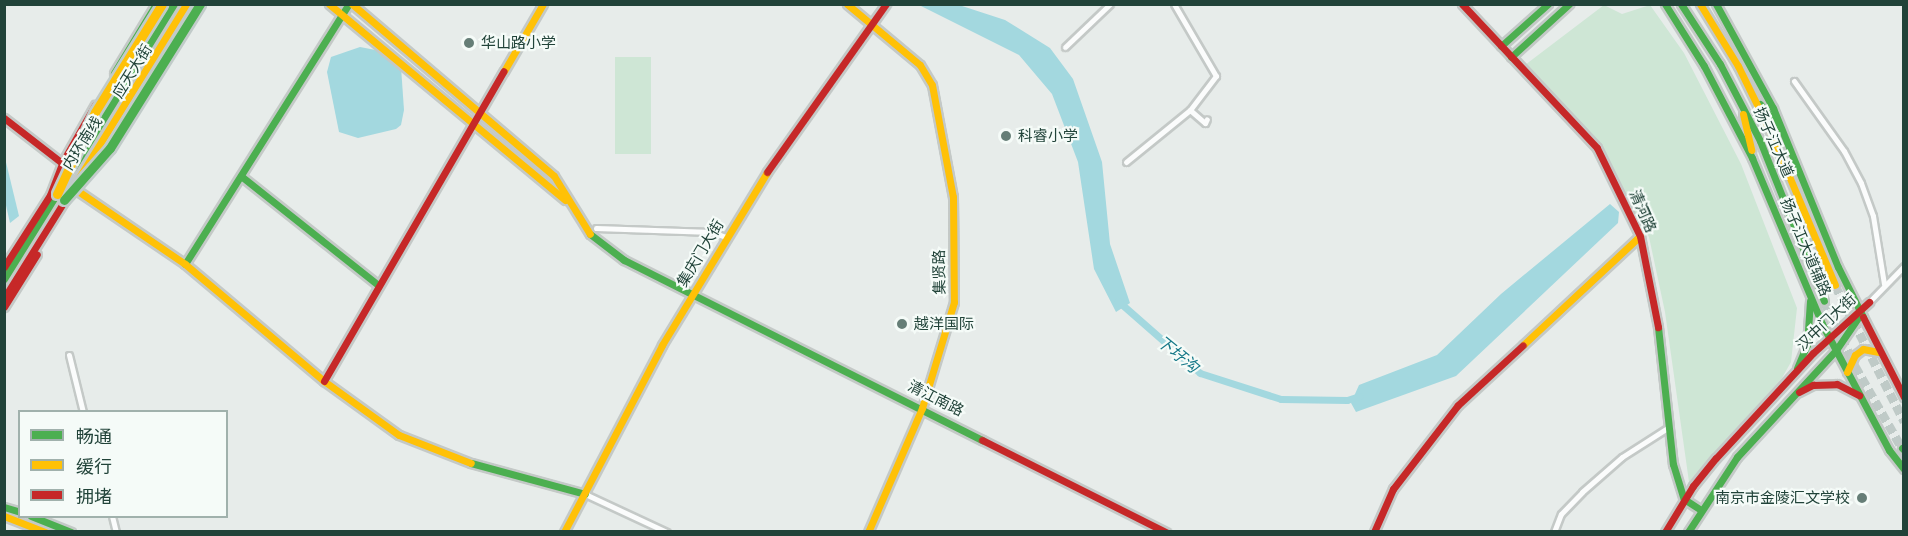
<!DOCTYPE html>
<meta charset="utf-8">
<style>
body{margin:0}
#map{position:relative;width:1908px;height:536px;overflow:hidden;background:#e7ecea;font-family:"Open Sans","Noto Sans SC",sans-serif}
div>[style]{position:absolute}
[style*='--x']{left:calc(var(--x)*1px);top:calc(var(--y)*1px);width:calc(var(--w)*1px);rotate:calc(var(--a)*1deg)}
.green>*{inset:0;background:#cee6d5;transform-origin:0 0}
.water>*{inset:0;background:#a3d8df}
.canal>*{height:7px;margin:-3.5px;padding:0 3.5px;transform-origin:3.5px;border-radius:3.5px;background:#a3d8df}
.highway-tunnel>*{height:9px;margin-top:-4.5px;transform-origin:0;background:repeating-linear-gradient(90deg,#bfcac7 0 9px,transparent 0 13.5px)}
.roads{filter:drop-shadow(2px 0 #c4c9c7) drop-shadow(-2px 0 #c4c9c7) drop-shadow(0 2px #c4c9c7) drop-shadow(0 -2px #c4c9c7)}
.street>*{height:5px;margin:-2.5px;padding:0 2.5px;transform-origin:2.5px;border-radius:2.5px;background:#fbfcfc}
.fast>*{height:7px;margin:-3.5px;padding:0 3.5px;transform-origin:3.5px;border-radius:3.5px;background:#4caf50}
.slow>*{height:7px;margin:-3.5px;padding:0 3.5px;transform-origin:3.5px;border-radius:3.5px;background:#ffc107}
.jam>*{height:7px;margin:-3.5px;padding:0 3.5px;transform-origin:3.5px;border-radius:3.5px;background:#c62828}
.bridges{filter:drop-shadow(2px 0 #c1cbc9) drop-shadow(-2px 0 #c1cbc9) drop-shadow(0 2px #c1cbc9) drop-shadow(0 -2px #c1cbc9)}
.fast-bridge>*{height:9px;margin:-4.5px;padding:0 4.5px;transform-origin:4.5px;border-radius:4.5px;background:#4caf50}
.slow-bridge>*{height:9px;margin:-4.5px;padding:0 4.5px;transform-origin:4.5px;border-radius:4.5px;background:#ffc107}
.dots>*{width:16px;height:16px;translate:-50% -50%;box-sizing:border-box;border:3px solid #f5fbf8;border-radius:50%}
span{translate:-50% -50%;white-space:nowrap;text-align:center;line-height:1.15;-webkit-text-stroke:4.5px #f5fbf8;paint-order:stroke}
.poi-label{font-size:15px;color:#214339}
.left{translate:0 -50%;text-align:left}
.right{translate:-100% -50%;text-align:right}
.street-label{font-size:15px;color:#214339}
.water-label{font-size:16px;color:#137787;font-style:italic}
.frame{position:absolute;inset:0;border:6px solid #214339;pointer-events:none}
.legend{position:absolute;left:18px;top:410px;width:210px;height:108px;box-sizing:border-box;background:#f5fbf8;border:2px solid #a0b1ac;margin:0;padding:8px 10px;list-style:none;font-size:18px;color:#214339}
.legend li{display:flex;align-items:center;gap:12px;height:30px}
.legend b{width:30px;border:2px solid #a0b1ac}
</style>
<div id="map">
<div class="green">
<div style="clip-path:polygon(1604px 5px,1622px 14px,1650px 5px,1684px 53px,1741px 164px,1797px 308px,1791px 362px,1782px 378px,1689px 482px,1665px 312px,1649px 237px,1597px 148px,1521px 68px)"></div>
<div style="left:651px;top:57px;width:97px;height:36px;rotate:90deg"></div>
</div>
<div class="water">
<div style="clip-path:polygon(919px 5px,959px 5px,1005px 20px,1050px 48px,1073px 79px,1102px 162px,1110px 244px,1130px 303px,1116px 312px,1094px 269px,1078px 162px,1052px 94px,1019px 55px)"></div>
<div style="clip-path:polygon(360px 47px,386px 52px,401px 67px,404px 110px,401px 125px,396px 129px,358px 138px,339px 132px,327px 72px,331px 57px)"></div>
<div style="clip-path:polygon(5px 158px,19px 216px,10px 223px,5px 201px)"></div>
<div style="clip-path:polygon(1610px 204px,1619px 212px,1618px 223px,1456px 376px,1356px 412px,1351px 403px,1359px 385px,1437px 355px,1501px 294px)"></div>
</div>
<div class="canal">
<div style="--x:1118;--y:301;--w:109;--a:41.3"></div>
<div style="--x:1200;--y:373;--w:85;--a:17.8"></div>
<div style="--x:1281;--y:399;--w:66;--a:0.9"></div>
<div style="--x:1347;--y:400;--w:13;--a:-18"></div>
</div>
<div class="highway-tunnel">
<div style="--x:1835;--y:285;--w:153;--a:63.1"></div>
<div style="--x:1824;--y:301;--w:72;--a:64.5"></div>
<div style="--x:1855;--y:366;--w:95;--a:60.2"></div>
</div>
<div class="roads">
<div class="street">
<div style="--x:1065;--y:47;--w:62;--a:-43.7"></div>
<div style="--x:1794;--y:81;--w:86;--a:54.5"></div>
<div style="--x:1844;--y:151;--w:36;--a:62"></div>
<div style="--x:1861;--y:183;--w:35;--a:70"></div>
<div style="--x:1873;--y:216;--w:69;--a:80.8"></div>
<div style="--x:1190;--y:110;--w:20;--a:41"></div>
<div style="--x:1205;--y:123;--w:4;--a:-63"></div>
<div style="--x:1126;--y:162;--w:82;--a:-39.1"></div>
<div style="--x:1190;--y:110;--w:43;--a:-52.6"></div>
<div style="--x:1216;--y:76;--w:83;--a:-120.3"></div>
<div style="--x:596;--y:228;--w:116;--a:2"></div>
<div style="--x:712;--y:232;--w:15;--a:20"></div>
<div style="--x:1869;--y:302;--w:50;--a:-45.8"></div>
<div style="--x:69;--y:355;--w:59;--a:76.2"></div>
<div style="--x:585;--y:494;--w:90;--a:24.9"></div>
<div style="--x:112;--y:516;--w:16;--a:76"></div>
<div style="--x:1554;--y:532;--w:19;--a:-69"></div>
<div style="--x:1561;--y:514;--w:30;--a:-46"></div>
<div style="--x:1582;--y:492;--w:53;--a:-41.2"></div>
<div style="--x:1622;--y:457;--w:56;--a:-32.6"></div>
</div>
<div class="fast">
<div style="--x:1665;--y:4;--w:73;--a:57.8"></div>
<div style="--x:1704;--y:66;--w:104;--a:62.4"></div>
<div style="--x:1752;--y:158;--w:180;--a:67.1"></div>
<div style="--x:1822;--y:324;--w:143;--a:62"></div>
<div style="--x:1889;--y:450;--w:24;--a:52"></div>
<div style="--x:1681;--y:4;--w:72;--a:57"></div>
<div style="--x:1720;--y:64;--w:87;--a:62.5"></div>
<div style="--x:1760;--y:141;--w:172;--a:68.2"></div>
<div style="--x:1716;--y:4;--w:119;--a:61.3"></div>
<div style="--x:1773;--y:108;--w:172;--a:67.8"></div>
<div style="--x:1838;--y:267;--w:56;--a:63.4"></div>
<div style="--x:1501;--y:46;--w:63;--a:-41.8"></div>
<div style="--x:1511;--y:57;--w:79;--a:-42.4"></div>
<div style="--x:114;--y:73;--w:81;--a:-58.7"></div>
<div style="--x:1760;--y:104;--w:28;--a:51"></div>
<div style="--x:89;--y:131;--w:131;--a:-57.8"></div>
<div style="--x:73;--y:168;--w:193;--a:-58.4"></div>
<div style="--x:241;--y:176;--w:174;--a:38.5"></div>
<div style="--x:590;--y:234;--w:43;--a:37.4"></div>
<div style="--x:624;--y:260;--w:401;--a:26.7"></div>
<div style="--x:185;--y:264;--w:307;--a:-57.8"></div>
<div style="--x:4;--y:279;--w:108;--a:-58.2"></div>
<div style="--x:1658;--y:327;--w:138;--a:83.8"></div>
<div style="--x:1673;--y:464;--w:37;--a:73"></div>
<div style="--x:1684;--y:499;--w:20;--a:33"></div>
<div style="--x:1797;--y:368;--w:25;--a:-67"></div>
<div style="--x:1807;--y:345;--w:44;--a:-86.1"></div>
<div style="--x:1902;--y:448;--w:3;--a:45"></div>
<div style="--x:471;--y:463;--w:118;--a:15.2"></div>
<div style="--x:4;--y:507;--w:17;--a:17"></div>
<div style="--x:31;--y:516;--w:43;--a:21.8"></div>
<div style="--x:1688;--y:532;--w:90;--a:-56.8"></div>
<div style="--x:1737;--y:457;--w:146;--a:-47.2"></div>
<div style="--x:1836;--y:350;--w:42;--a:-55.6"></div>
</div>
<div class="slow">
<div style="--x:329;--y:4;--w:307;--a:39.7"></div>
<div style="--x:352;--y:4;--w:265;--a:40.4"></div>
<div style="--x:554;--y:176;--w:68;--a:58.2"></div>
<div style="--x:847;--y:4;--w:95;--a:39.9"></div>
<div style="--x:920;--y:65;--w:23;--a:59"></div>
<div style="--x:932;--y:85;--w:114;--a:79.4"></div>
<div style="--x:953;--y:197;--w:105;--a:89.5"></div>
<div style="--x:954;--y:302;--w:111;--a:106.8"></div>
<div style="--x:922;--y:408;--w:135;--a:113.5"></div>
<div style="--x:1700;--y:4;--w:73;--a:58.5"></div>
<div style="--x:1738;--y:66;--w:72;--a:63.8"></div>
<div style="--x:1770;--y:131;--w:167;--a:67.1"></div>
<div style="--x:504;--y:71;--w:78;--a:-59.8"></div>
<div style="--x:1743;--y:114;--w:37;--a:77"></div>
<div style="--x:75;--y:184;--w:211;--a:-58.3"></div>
<div style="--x:75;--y:189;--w:133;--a:34.3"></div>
<div style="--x:185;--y:264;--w:182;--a:40.1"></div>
<div style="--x:324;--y:381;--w:92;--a:35.8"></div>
<div style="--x:399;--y:435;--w:77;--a:21.3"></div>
<div style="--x:1523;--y:345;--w:160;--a:-43"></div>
<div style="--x:1847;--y:372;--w:19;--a:-65"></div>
<div style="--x:1855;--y:355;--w:10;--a:-37"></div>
<div style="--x:1863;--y:349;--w:16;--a:11"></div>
<div style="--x:4;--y:516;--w:44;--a:21.3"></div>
<div style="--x:564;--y:532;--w:211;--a:-62.3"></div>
<div style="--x:662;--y:345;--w:202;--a:-58.7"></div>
</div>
<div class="jam">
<div style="--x:1462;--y:4;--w:197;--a:46.8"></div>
<div style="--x:1597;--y:148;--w:98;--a:64"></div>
<div style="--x:1640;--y:236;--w:93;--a:78.8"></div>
<div style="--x:4;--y:118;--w:73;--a:37.8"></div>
<div style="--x:767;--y:172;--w:206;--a:-54.7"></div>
<div style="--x:4;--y:267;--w:85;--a:-57.4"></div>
<div style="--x:50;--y:195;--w:34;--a:-69"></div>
<div style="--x:62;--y:163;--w:67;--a:-60.4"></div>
<div style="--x:4;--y:298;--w:121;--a:-58.1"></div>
<div style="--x:4;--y:307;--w:62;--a:-58.1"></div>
<div style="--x:1863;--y:317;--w:90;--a:62.9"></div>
<div style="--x:324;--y:381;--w:358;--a:-59.9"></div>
<div style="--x:1799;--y:392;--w:16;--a:-27"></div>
<div style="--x:1813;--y:385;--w:24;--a:-2"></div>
<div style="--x:1837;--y:384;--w:25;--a:27"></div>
<div style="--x:982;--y:440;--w:206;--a:26.6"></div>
<div style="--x:1374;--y:532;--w:47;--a:-66.2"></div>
<div style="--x:1393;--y:489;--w:106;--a:-52.3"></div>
<div style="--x:1458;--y:405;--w:88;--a:-42.7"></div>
<div style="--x:1665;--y:532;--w:54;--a:-58.7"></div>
<div style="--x:1693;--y:486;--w:36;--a:-51"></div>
<div style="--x:1716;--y:458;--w:143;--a:-47.3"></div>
<div style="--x:1813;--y:353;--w:76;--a:-42.3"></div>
</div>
</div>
<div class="bridges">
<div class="fast-bridge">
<div style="--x:64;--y:200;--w:69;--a:-48.5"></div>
<div style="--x:110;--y:148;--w:170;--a:-58"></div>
</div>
<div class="slow-bridge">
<div style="--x:57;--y:194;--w:90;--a:-65.1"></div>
<div style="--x:95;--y:112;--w:127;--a:-58.2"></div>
</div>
</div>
<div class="dots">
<div style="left:469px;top:43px;background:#667e77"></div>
<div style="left:1006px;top:136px;background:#667e77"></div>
<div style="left:902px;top:324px;background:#667e77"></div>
<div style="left:1862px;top:498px;background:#667e77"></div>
</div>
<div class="poi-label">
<span class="left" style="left:481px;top:43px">华山路小学</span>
<span class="left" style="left:1018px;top:136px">科睿小学</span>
<span class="left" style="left:914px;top:324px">越洋国际</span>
<span class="right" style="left:1850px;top:498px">南京市金陵汇文学校</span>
</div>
<div class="street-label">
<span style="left:132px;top:71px;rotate:-58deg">应天大街</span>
<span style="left:1774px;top:142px;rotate:66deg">扬子江大道</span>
<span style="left:82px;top:143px;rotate:-58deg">内环南线</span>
<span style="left:1643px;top:211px;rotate:66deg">清河路</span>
<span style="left:1806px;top:247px;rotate:67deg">扬子江大道辅路</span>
<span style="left:700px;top:253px;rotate:-59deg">集庆门大街</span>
<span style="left:939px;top:272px;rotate:-91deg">集贤路</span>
<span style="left:1826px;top:322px;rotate:-43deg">汉中门大街</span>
<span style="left:936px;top:398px;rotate:27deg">清江南路</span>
</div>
<div class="water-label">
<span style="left:1178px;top:354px;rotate:39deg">下圩沟</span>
</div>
<div class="frame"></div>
<ul class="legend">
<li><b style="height:8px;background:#4caf50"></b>畅通</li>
<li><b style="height:8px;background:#ffc107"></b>缓行</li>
<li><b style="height:8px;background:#c62828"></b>拥堵</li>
</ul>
</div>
